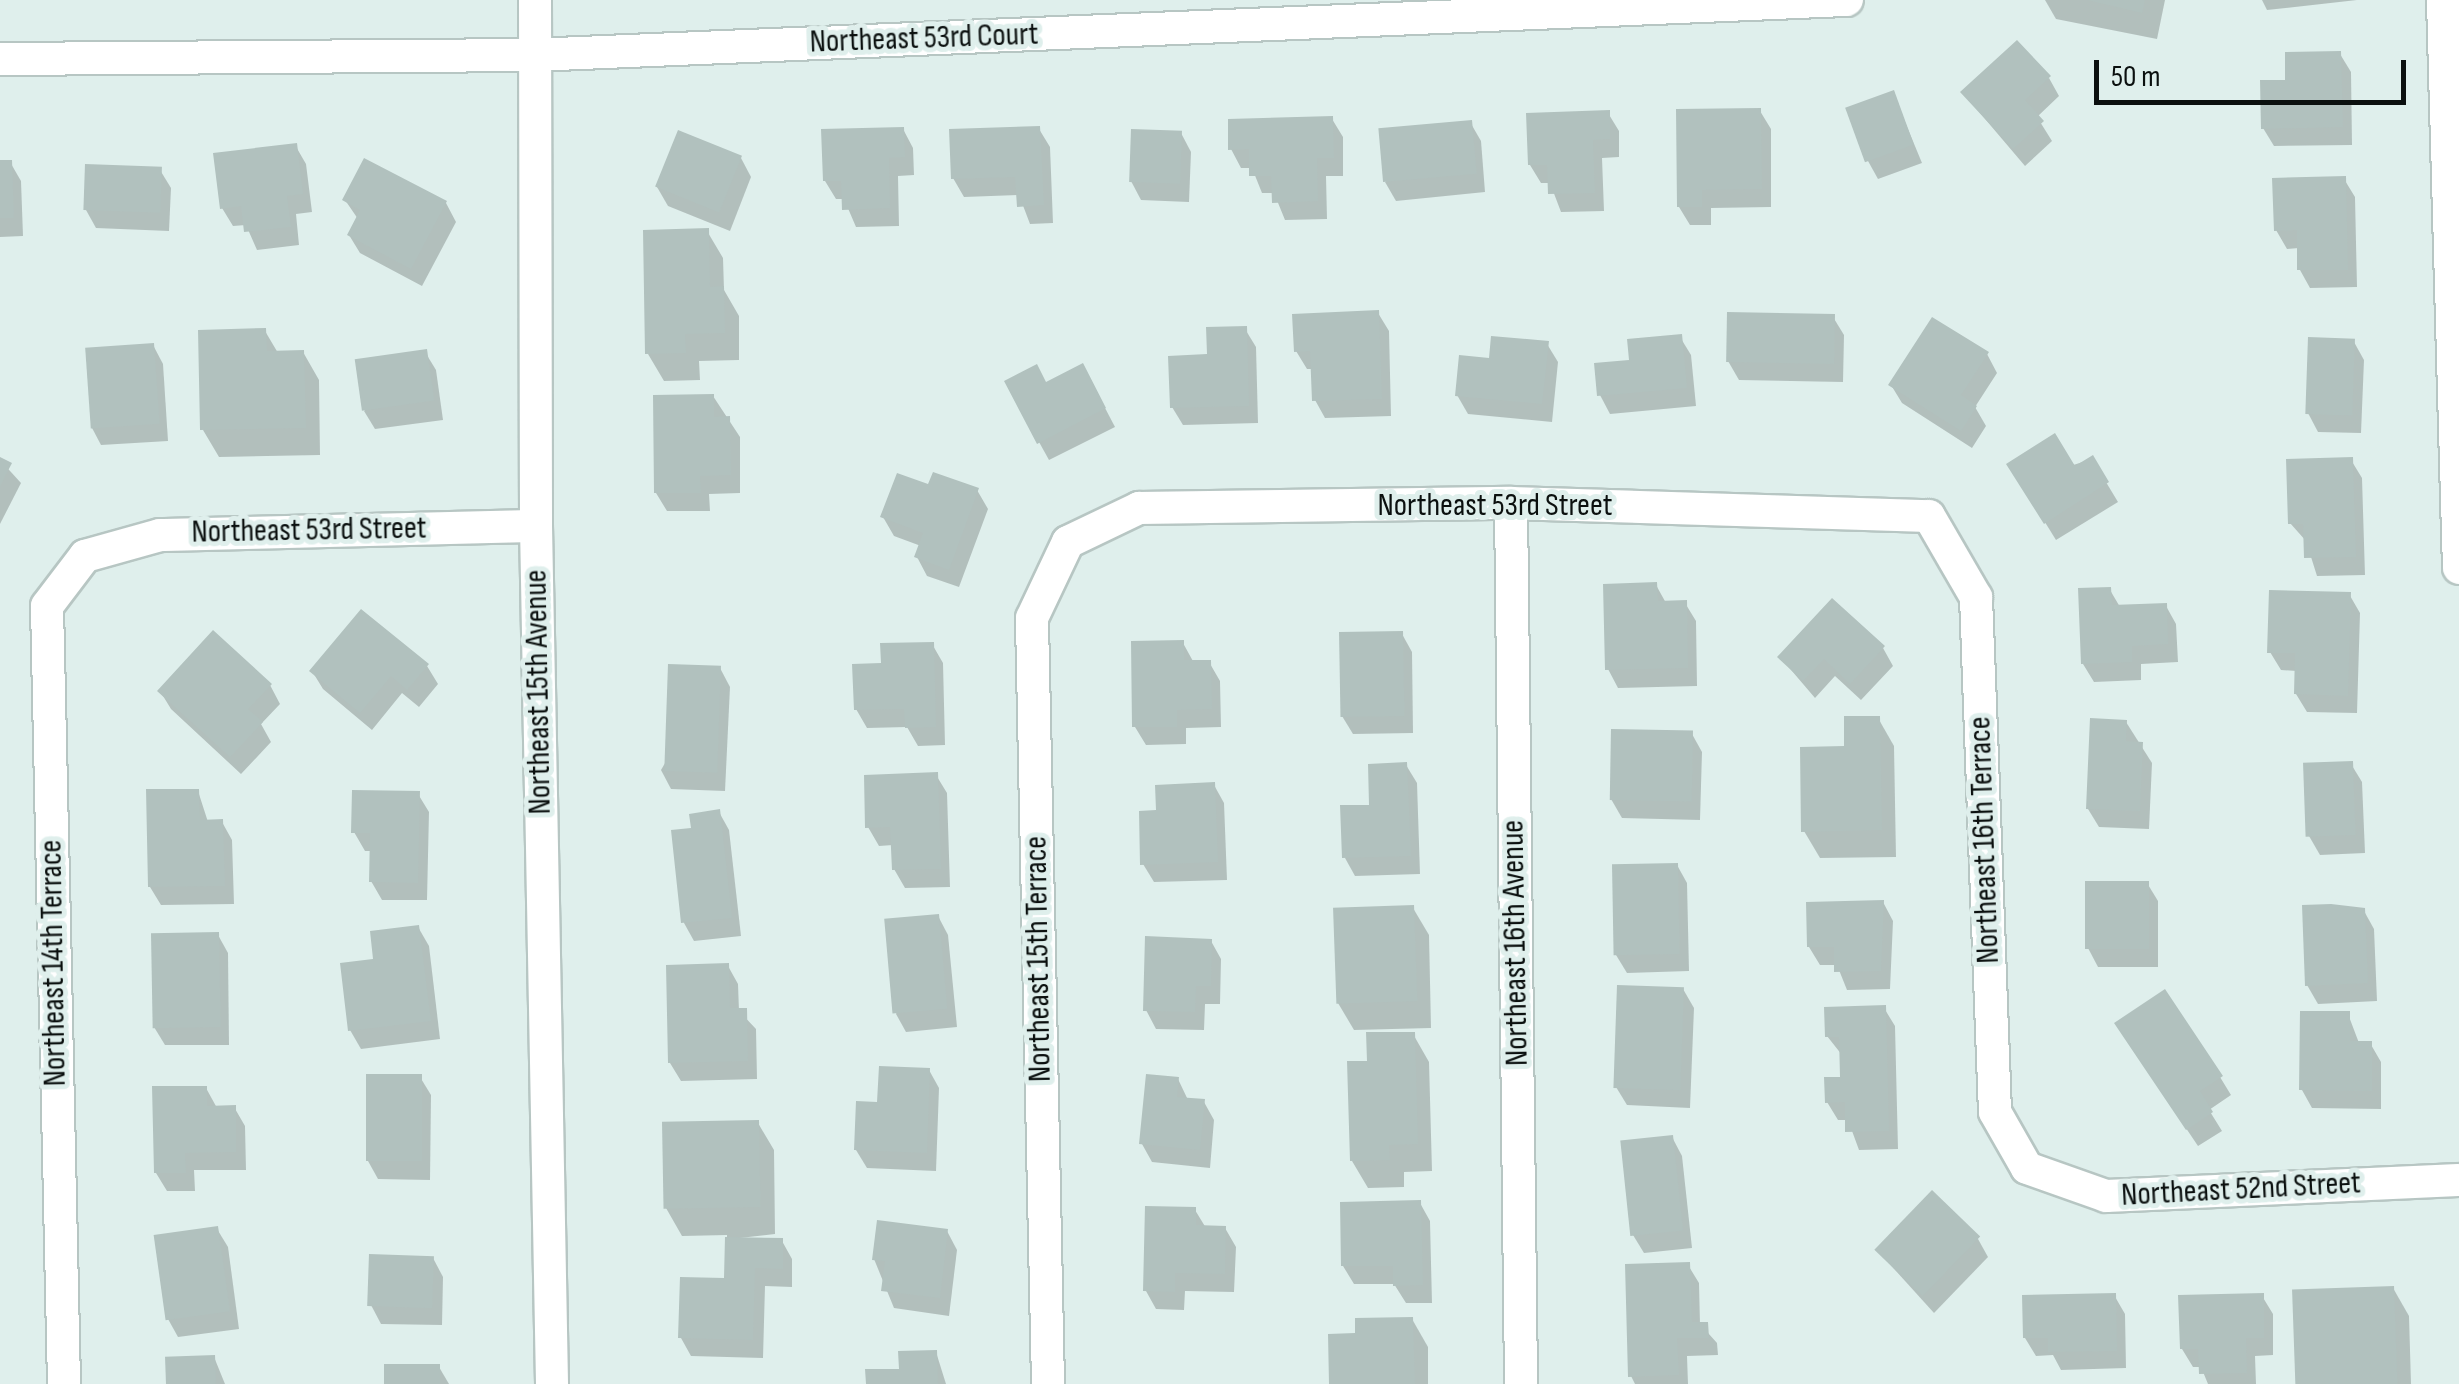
<!DOCTYPE html>
<style>
body{margin:0}
#map{position:relative;width:2459px;height:1384px;overflow:hidden;background:#dfefec;font-family:"Sofia Sans Condensed",sans-serif}
div>[style]{position:absolute}
[style*='--x']{left:calc(var(--x)*1px);top:calc(var(--y)*1px);width:calc(var(--w)*1px);rotate:calc(var(--a)*1deg)}
.shadow>*{inset:0;background:#0003}
.building>*{inset:0;background:#b1c1be;transform-origin:0 0}
.roads{filter:drop-shadow(2px 0 #b7c6c3) drop-shadow(-2px 0 #b7c6c3) drop-shadow(0 2px #b7c6c3) drop-shadow(0 -2px #b7c6c3)}
.street>*{height:32px;margin:-16px;padding:0 16px;transform-origin:16px;border-radius:16px;background:#fff}
span{translate:-50% -50%;white-space:nowrap;text-align:center;line-height:1.15;-webkit-text-stroke:10px #dfefec;paint-order:stroke}
.street-label{font-size:32px;color:#0b100f}
.scale{position:absolute;left:2094px;top:60px;width:312px;height:45px;box-sizing:border-box;border:5px solid #0b100f;border-top:0;padding-left:12px;font-size:30px;line-height:35px;white-space:nowrap;color:#0b100f;-webkit-text-stroke:8px #dfefec;paint-order:stroke}
</style>
<div id="map">
<div class="shadow">
<div style="clip-path:polygon(2045px 0,2165px 0,2157px 39px,2056px 19px)"></div>
<div style="clip-path:polygon(2262px 0,2357px 0,2267px 10px)"></div>
<div style="clip-path:polygon(2340px 54px,2351px 72px,2352px 145px,2274px 146px,2263px 128px,2287px 83px)"></div>
<div style="clip-path:polygon(2049px 78px,2059px 96px,2037px 117px,2052px 141px,2025px 166px,1963px 93px)"></div>
<div style="clip-path:polygon(1893px 93px,1922px 163px,1878px 179px,1868px 161px)"></div>
<div style="clip-path:polygon(1760px 111px,1771px 129px,1771px 207px,1711px 208px,1711px 225px,1690px 225px,1679px 207px)"></div>
<div style="clip-path:polygon(1608px 113px,1619px 131px,1619px 157px,1602px 158px,1604px 211px,1561px 212px,1550px 183px,1541px 183px,1530px 165px)"></div>
<div style="clip-path:polygon(1332px 119px,1343px 137px,1343px 176px,1326px 176px,1327px 219px,1285px 220px,1274px 193px,1262px 193px,1252px 168px,1241px 168px,1231px 149px)"></div>
<div style="clip-path:polygon(1470px 122px,1481px 141px,1485px 192px,1396px 201px,1385px 182px)"></div>
<div style="clip-path:polygon(903px 129px,913px 148px,914px 175px,898px 176px,899px 226px,856px 227px,844px 199px,836px 199px,825px 181px)"></div>
<div style="clip-path:polygon(1039px 129px,1050px 147px,1053px 223px,1030px 224px,1019px 195px,964px 197px,953px 178px)"></div>
<div style="clip-path:polygon(1181px 133px,1191px 152px,1189px 202px,1141px 200px,1131px 181px)"></div>
<div style="clip-path:polygon(295px 145px,306px 164px,312px 212px,296px 214px,299px 245px,257px 250px,246px 225px,233px 226px,222px 208px)"></div>
<div style="clip-path:polygon(741px 158px,751px 177px,730px 231px,668px 206px,657px 187px)"></div>
<div style="clip-path:polygon(10px 162px,21px 181px,23px 236px,0 237px,0 163px)"></div>
<div style="clip-path:polygon(160px 170px,171px 188px,169px 231px,96px 228px,86px 210px)"></div>
<div style="clip-path:polygon(2344px 179px,2355px 197px,2357px 287px,2310px 288px,2300px 270px,2299px 248px,2287px 249px,2276px 230px)"></div>
<div style="clip-path:polygon(345px 200px,446px 203px,456px 222px,422px 286px,360px 253px,349px 235px,358px 219px)"></div>
<div style="clip-path:polygon(707px 231px,723px 258px,724px 290px,739px 316px,739px 360px,699px 361px,700px 380px,664px 381px,648px 354px)"></div>
<div style="clip-path:polygon(1378px 313px,1389px 331px,1391px 416px,1325px 418px,1315px 400px,1314px 369px,1307px 369px,1296px 351px)"></div>
<div style="clip-path:polygon(1833px 317px,1844px 335px,1843px 382px,1739px 380px,1728px 361px)"></div>
<div style="clip-path:polygon(1245px 329px,1256px 347px,1258px 423px,1183px 425px,1172px 407px,1210px 357px)"></div>
<div style="clip-path:polygon(265px 331px,278px 353px,303px 352px,319px 380px,320px 455px,219px 457px,203px 430px)"></div>
<div style="clip-path:polygon(1680px 337px,1691px 355px,1696px 406px,1610px 414px,1600px 395px,1632px 362px)"></div>
<div style="clip-path:polygon(2354px 342px,2364px 360px,2361px 433px,2318px 432px,2308px 413px)"></div>
<div style="clip-path:polygon(1547px 344px,1558px 362px,1552px 422px,1468px 414px,1457px 395px,1491px 361px)"></div>
<div style="clip-path:polygon(153px 345px,163px 364px,168px 441px,101px 445px,91px 426px)"></div>
<div style="clip-path:polygon(425px 352px,436px 370px,443px 420px,375px 429px,364px 411px)"></div>
<div style="clip-path:polygon(1987px 354px,1997px 373px,1975px 407px,1986px 426px,1972px 448px,1902px 403px,1891px 385px)"></div>
<div style="clip-path:polygon(1046px 385px,1093px 385px,1115px 427px,1049px 460px,1039px 442px)"></div>
<div style="clip-path:polygon(713px 396px,740px 437px,740px 493px,709px 494px,710px 511px,667px 511px,656px 493px)"></div>
<div style="clip-path:polygon(2092px 459px,2118px 502px,2056px 540px,2020px 482px)"></div>
<div style="clip-path:polygon(0 460px,21px 483px,0 524px)"></div>
<div style="clip-path:polygon(2351px 460px,2362px 478px,2365px 575px,2317px 576px,2306px 541px,2290px 523px)"></div>
<div style="clip-path:polygon(930px 487px,977px 490px,988px 509px,959px 587px,927px 576px,917px 557px,921px 546px,894px 536px,883px 517px)"></div>
<div style="clip-path:polygon(1656px 585px,1666px 603px,1685px 603px,1696px 621px,1697px 686px,1618px 688px,1608px 669px)"></div>
<div style="clip-path:polygon(2110px 590px,2120px 607px,2166px 606px,2176px 624px,2178px 662px,2141px 664px,2141px 680px,2094px 682px,2083px 664px)"></div>
<div style="clip-path:polygon(2349px 594px,2360px 613px,2357px 713px,2307px 712px,2296px 694px,2297px 671px,2281px 670px,2270px 652px)"></div>
<div style="clip-path:polygon(362px 612px,427px 666px,438px 684px,419px 707px,402px 693px,372px 730px,323px 689px,312px 671px)"></div>
<div style="clip-path:polygon(1402px 634px,1412px 652px,1413px 733px,1353px 734px,1342px 716px)"></div>
<div style="clip-path:polygon(1183px 643px,1194px 663px,1209px 662px,1220px 681px,1221px 727px,1186px 728px,1186px 744px,1146px 745px,1135px 727px)"></div>
<div style="clip-path:polygon(932px 644px,943px 663px,945px 745px,918px 746px,907px 727px,867px 728px,856px 709px,884px 666px)"></div>
<div style="clip-path:polygon(1883px 648px,1893px 666px,1861px 700px,1835px 676px,1815px 698px,1780px 657px)"></div>
<div style="clip-path:polygon(720px 668px,730px 687px,725px 791px,671px 789px,661px 770px)"></div>
<div style="clip-path:polygon(270px 685px,280px 704px,261px 724px,271px 742px,241px 774px,171px 709px,160px 691px)"></div>
<div style="clip-path:polygon(1878px 718px,1894px 746px,1896px 857px,1820px 858px,1804px 831px,1847px 748px)"></div>
<div style="clip-path:polygon(2126px 722px,2152px 763px,2149px 829px,2099px 827px,2088px 809px)"></div>
<div style="clip-path:polygon(1692px 734px,1702px 752px,1700px 820px,1622px 818px,1611px 799px)"></div>
<div style="clip-path:polygon(2351px 764px,2362px 782px,2365px 853px,2320px 855px,2309px 836px)"></div>
<div style="clip-path:polygon(1406px 765px,1417px 783px,1420px 874px,1355px 876px,1345px 858px,1371px 807px)"></div>
<div style="clip-path:polygon(936px 775px,947px 793px,950px 887px,905px 888px,894px 869px,893px 845px,879px 846px,868px 827px)"></div>
<div style="clip-path:polygon(1214px 785px,1224px 803px,1227px 880px,1154px 882px,1143px 864px,1159px 812px)"></div>
<div style="clip-path:polygon(198px 791px,208px 822px,222px 822px,232px 840px,234px 904px,161px 905px,150px 887px)"></div>
<div style="clip-path:polygon(418px 794px,429px 812px,427px 900px,382px 900px,371px 881px,372px 851px,365px 851px,354px 832px)"></div>
<div style="clip-path:polygon(719px 812px,729px 830px,741px 936px,694px 941px,684px 923px,693px 830px)"></div>
<div style="clip-path:polygon(1677px 865px,1687px 883px,1689px 971px,1627px 973px,1616px 955px)"></div>
<div style="clip-path:polygon(2147px 883px,2158px 901px,2158px 967px,2098px 967px,2088px 948px)"></div>
<div style="clip-path:polygon(1883px 902px,1893px 921px,1890px 989px,1847px 990px,1837px 965px,1820px 965px,1809px 947px)"></div>
<div style="clip-path:polygon(1413px 908px,1429px 935px,1431px 1028px,1354px 1030px,1338px 1003px)"></div>
<div style="clip-path:polygon(2364px 911px,2374px 929px,2377px 1001px,2318px 1004px,2307px 985px)"></div>
<div style="clip-path:polygon(938px 916px,948px 935px,957px 1027px,906px 1032px,896px 1014px)"></div>
<div style="clip-path:polygon(418px 927px,429px 946px,440px 1039px,361px 1049px,350px 1030px,376px 961px)"></div>
<div style="clip-path:polygon(218px 935px,228px 953px,229px 1045px,165px 1045px,154px 1027px)"></div>
<div style="clip-path:polygon(1211px 941px,1221px 959px,1220px 1004px,1205px 1004px,1204px 1030px,1156px 1029px,1146px 1010px)"></div>
<div style="clip-path:polygon(728px 966px,738px 984px,739px 1011px,756px 1029px,757px 1079px,681px 1081px,670px 1063px)"></div>
<div style="clip-path:polygon(1683px 989px,1694px 1008px,1690px 1108px,1627px 1105px,1616px 1087px)"></div>
<div style="clip-path:polygon(1884px 1008px,1895px 1026px,1898px 1149px,1859px 1150px,1848px 1120px,1838px 1120px,1827px 1102px,1842px 1079px,1842px 1055px,1827px 1036px)"></div>
<div style="clip-path:polygon(2348px 1014px,2359px 1043px,2370px 1043px,2381px 1062px,2381px 1109px,2312px 1108px,2302px 1090px)"></div>
<div style="clip-path:polygon(1413px 1034px,1429px 1062px,1432px 1171px,1404px 1172px,1404px 1187px,1368px 1188px,1352px 1161px,1370px 1063px)"></div>
<div style="clip-path:polygon(2128px 1042px,2220px 1077px,2231px 1095px,2209px 1110px,2222px 1131px,2198px 1146px)"></div>
<div style="clip-path:polygon(929px 1070px,939px 1088px,936px 1171px,867px 1168px,856px 1150px,880px 1105px)"></div>
<div style="clip-path:polygon(420px 1077px,431px 1095px,430px 1180px,378px 1179px,368px 1161px)"></div>
<div style="clip-path:polygon(1178px 1079px,1188px 1100px,1204px 1102px,1214px 1120px,1210px 1168px,1152px 1162px,1142px 1144px)"></div>
<div style="clip-path:polygon(206px 1088px,217px 1108px,234px 1107px,245px 1126px,246px 1170px,194px 1170px,195px 1191px,167px 1191px,156px 1173px)"></div>
<div style="clip-path:polygon(758px 1123px,774px 1150px,775px 1234px,731px 1239px,782px 1241px,792px 1259px,792px 1287px,765px 1286px,763px 1358px,691px 1356px,681px 1338px,726px 1281px,727px 1235px,682px 1236px,666px 1208px)"></div>
<div style="clip-path:polygon(1672px 1137px,1682px 1156px,1692px 1248px,1644px 1253px,1633px 1235px)"></div>
<div style="clip-path:polygon(1420px 1203px,1430px 1221px,1432px 1303px,1406px 1303px,1394px 1284px,1354px 1284px,1343px 1266px)"></div>
<div style="clip-path:polygon(1195px 1210px,1206px 1228px,1225px 1228px,1236px 1247px,1234px 1292px,1185px 1291px,1184px 1310px,1156px 1309px,1146px 1291px)"></div>
<div style="clip-path:polygon(217px 1229px,228px 1247px,239px 1329px,178px 1337px,168px 1319px)"></div>
<div style="clip-path:polygon(947px 1231px,957px 1250px,949px 1316px,894px 1308px,874px 1259px)"></div>
<div style="clip-path:polygon(1978px 1239px,1988px 1257px,1934px 1313px,1877px 1250px)"></div>
<div style="clip-path:polygon(433px 1258px,443px 1277px,442px 1325px,381px 1324px,371px 1305px)"></div>
<div style="clip-path:polygon(1688px 1265px,1699px 1283px,1700px 1324px,1717px 1343px,1718px 1355px,1687px 1356px,1688px 1384px,1635px 1384px,1631px 1376px)"></div>
<div style="clip-path:polygon(2393px 1288px,2409px 1316px,2411px 1384px,2297px 1384px)"></div>
<div style="clip-path:polygon(2114px 1295px,2125px 1314px,2126px 1368px,2061px 1370px,2053px 1355px,2036px 1356px,2025px 1338px)"></div>
<div style="clip-path:polygon(2262px 1296px,2273px 1314px,2273px 1355px,2255px 1356px,2256px 1384px,2208px 1384px,2201px 1367px,2193px 1367px,2182px 1349px)"></div>
<div style="clip-path:polygon(1412px 1319px,1428px 1347px,1428px 1384px,1332px 1384px,1357px 1336px)"></div>
<div style="clip-path:polygon(936px 1352px,946px 1384px,868px 1384px,902px 1371px)"></div>
<div style="clip-path:polygon(214px 1357px,225px 1384px,169px 1384px)"></div>
<div style="clip-path:polygon(439px 1367px,449px 1384px,387px 1384px)"></div>
</div>
<div class="building">
<div style="clip-path:polygon(2087px 0,2145px 0,2142px 13px)"></div>
<div style="clip-path:polygon(2017px 40px,2051px 76px,2025px 100px,2044px 121px,2013px 149px,1960px 92px)"></div>
<div style="clip-path:polygon(2341px 51px,2343px 127px,2261px 129px,2260px 80px,2285px 80px,2285px 52px)"></div>
<div style="left:1894px;top:90px;width:58px;height:52px;rotate:70deg"></div>
<div style="clip-path:polygon(1761px 108px,1762px 189px,1702px 190px,1702px 207px,1677px 207px,1676px 109px)"></div>
<div style="clip-path:polygon(1610px 110px,1610px 139px,1593px 140px,1595px 193px,1548px 194px,1547px 165px,1528px 165px,1526px 113px)"></div>
<div style="clip-path:polygon(1333px 116px,1334px 158px,1317px 158px,1318px 201px,1272px 203px,1271px 176px,1249px 176px,1249px 149px,1228px 150px,1228px 119px)"></div>
<div style="left:1472px;top:120px;width:54px;height:94px;rotate:85deg"></div>
<div style="clip-path:polygon(1040px 126px,1044px 205px,1017px 207px,1015px 177px,951px 179px,949px 129px)"></div>
<div style="clip-path:polygon(904px 127px,905px 157px,889px 158px,890px 208px,842px 210px,841px 181px,823px 181px,821px 129px)"></div>
<div style="left:1131px;top:129px;width:51px;height:53px;rotate:2deg"></div>
<div style="left:678px;top:130px;width:69px;height:61px;rotate:22deg"></div>
<div style="clip-path:polygon(297px 143px,303px 194px,287px 196px,291px 227px,244px 232px,241px 206px,220px 209px,213px 153px)"></div>
<div style="clip-path:polygon(364px 158px,447px 201px,411px 269px,347px 235px,360px 210px,342px 200px)"></div>
<div style="clip-path:polygon(0 160px,12px 160px,14px 218px,0 218px)"></div>
<div style="left:85px;top:164px;width:77px;height:46px;rotate:2deg"></div>
<div style="clip-path:polygon(2346px 176px,2348px 270px,2297px 270px,2297px 230px,2274px 231px,2272px 178px)"></div>
<div style="clip-path:polygon(709px 228px,710px 287px,724px 286px,725px 333px,685px 334px,686px 353px,645px 354px,643px 230px)"></div>
<div style="clip-path:polygon(1379px 310px,1382px 399px,1312px 401px,1310px 351px,1294px 352px,1292px 314px)"></div>
<div style="left:1727px;top:312px;width:108px;height:50px;rotate:1deg"></div>
<div style="clip-path:polygon(1932px 317px,1989px 352px,1961px 395px,1977px 406px,1961px 431px,1888px 385px)"></div>
<div style="clip-path:polygon(1247px 326px,1249px 406px,1170px 408px,1168px 356px,1207px 354px,1206px 327px)"></div>
<div style="clip-path:polygon(266px 328px,267px 351px,304px 350px,306px 428px,200px 430px,198px 330px)"></div>
<div style="clip-path:polygon(1682px 334px,1687px 388px,1597px 396px,1594px 363px,1629px 360px,1627px 339px)"></div>
<div style="clip-path:polygon(1491px 336px,1549px 341px,1542px 404px,1455px 396px,1459px 355px,1489px 358px)"></div>
<div style="left:2308px;top:337px;width:47px;height:77px;rotate:2deg"></div>
<div style="left:154px;top:343px;width:81px;height:69px;rotate:86deg"></div>
<div style="left:427px;top:349px;width:52px;height:73px;rotate:82deg"></div>
<div style="clip-path:polygon(1083px 363px,1106px 408px,1037px 444px,1004px 381px,1037px 364px,1046px 382px)"></div>
<div style="clip-path:polygon(714px 394px,714px 417px,730px 416px,731px 475px,700px 476px,701px 493px,654px 493px,653px 395px)"></div>
<div style="clip-path:polygon(2055px 433px,2075px 466px,2093px 455px,2109px 482px,2044px 524px,2006px 464px)"></div>
<div style="clip-path:polygon(0 457px,12px 463px,0 486px)"></div>
<div style="clip-path:polygon(2353px 457px,2356px 557px,2304px 558px,2303px 524px,2288px 524px,2286px 459px)"></div>
<div style="clip-path:polygon(933px 472px,979px 488px,949px 570px,914px 557px,923px 533px,880px 517px,897px 473px,928px 484px)"></div>
<div style="clip-path:polygon(1657px 582px,1658px 601px,1687px 600px,1688px 668px,1605px 670px,1603px 584px)"></div>
<div style="clip-path:polygon(2111px 587px,2112px 605px,2167px 603px,2168px 644px,2132px 646px,2132px 662px,2081px 664px,2078px 588px)"></div>
<div style="clip-path:polygon(2269px 590px,2351px 592px,2348px 696px,2294px 694px,2295px 653px,2267px 653px)"></div>
<div style="clip-path:polygon(1832px 598px,1885px 646px,1850px 684px,1824px 659px,1803px 681px,1777px 657px)"></div>
<div style="clip-path:polygon(361px 609px,429px 664px,407px 690px,391px 676px,360px 713px,309px 671px)"></div>
<div style="clip-path:polygon(213px 630px,272px 684px,248px 709px,263px 722px,230px 757px,157px 691px)"></div>
<div style="left:1403px;top:631px;width:85px;height:64px;rotate:89deg"></div>
<div style="clip-path:polygon(1184px 640px,1184px 660px,1211px 660px,1212px 709px,1177px 710px,1177px 727px,1132px 727px,1131px 641px)"></div>
<div style="clip-path:polygon(934px 642px,936px 727px,905px 728px,904px 709px,854px 710px,852px 664px,881px 663px,880px 643px)"></div>
<div style="left:668px;top:664px;width:53px;height:107px;rotate:2deg"></div>
<div style="clip-path:polygon(1844px 716px,1880px 716px,1882px 830px,1801px 832px,1800px 747px,1844px 746px)"></div>
<div style="clip-path:polygon(2090px 718px,2127px 720px,2126px 741px,2143px 742px,2140px 811px,2086px 809px)"></div>
<div style="left:1611px;top:729px;width:82px;height:71px;rotate:1deg"></div>
<div style="left:2353px;top:761px;width:74px;height:50px;rotate:88deg"></div>
<div style="clip-path:polygon(1407px 762px,1411px 856px,1342px 858px,1340px 805px,1369px 805px,1368px 764px)"></div>
<div style="clip-path:polygon(938px 772px,941px 869px,892px 870px,890px 827px,865px 828px,864px 775px)"></div>
<div style="clip-path:polygon(1215px 782px,1218px 862px,1140px 865px,1139px 811px,1156px 810px,1155px 785px)"></div>
<div style="clip-path:polygon(146px 789px,199px 789px,200px 820px,223px 819px,225px 886px,148px 887px)"></div>
<div style="clip-path:polygon(352px 790px,420px 791px,418px 883px,369px 882px,370px 833px,351px 833px)"></div>
<div style="clip-path:polygon(720px 809px,732px 918px,681px 923px,671px 830px,691px 828px,689px 814px)"></div>
<div style="left:1678px;top:863px;width:91px;height:66px;rotate:89deg"></div>
<div style="left:2085px;top:881px;width:64px;height:68px"></div>
<div style="clip-path:polygon(1884px 900px,1881px 971px,1834px 972px,1834px 947px,1807px 947px,1806px 902px)"></div>
<div style="clip-path:polygon(2331px 904px,2365px 908px,2368px 983px,2305px 986px,2302px 905px)"></div>
<div style="left:1414px;top:905px;width:96px;height:81px;rotate:88deg"></div>
<div style="left:939px;top:914px;width:95px;height:55px;rotate:85deg"></div>
<div style="clip-path:polygon(419px 925px,431px 1021px,348px 1031px,340px 963px,373px 959px,370px 931px)"></div>
<div style="left:219px;top:932px;width:95px;height:68px;rotate:89deg"></div>
<div style="clip-path:polygon(1145px 936px,1212px 939px,1211px 986px,1196px 986px,1195px 1012px,1143px 1011px)"></div>
<div style="clip-path:polygon(729px 963px,730px 1008px,747px 1008px,748px 1061px,668px 1063px,666px 965px)"></div>
<div style="left:1617px;top:985px;width:67px;height:103px;rotate:2deg"></div>
<div style="clip-path:polygon(2165px 989px,2223px 1076px,2200px 1091px,2213px 1112px,2186px 1130px,2114px 1023px)"></div>
<div style="clip-path:polygon(1886px 1005px,1889px 1131px,1845px 1132px,1845px 1102px,1825px 1103px,1824px 1077px,1840px 1077px,1839px 1037px,1825px 1037px,1824px 1007px)"></div>
<div style="clip-path:polygon(2300px 1011px,2350px 1011px,2350px 1041px,2372px 1041px,2372px 1091px,2299px 1090px)"></div>
<div style="clip-path:polygon(1366px 1032px,1415px 1032px,1418px 1144px,1389px 1145px,1390px 1160px,1350px 1161px,1347px 1061px,1367px 1061px)"></div>
<div style="clip-path:polygon(879px 1066px,930px 1068px,927px 1153px,854px 1150px,856px 1101px,877px 1102px)"></div>
<div style="left:366px;top:1074px;width:56px;height:87px"></div>
<div style="clip-path:polygon(1146px 1074px,1179px 1077px,1177px 1097px,1205px 1099px,1200px 1150px,1139px 1144px)"></div>
<div style="clip-path:polygon(152px 1086px,207px 1086px,207px 1106px,236px 1105px,236px 1152px,185px 1153px,186px 1173px,154px 1173px)"></div>
<div style="left:759px;top:1120px;width:87px;height:97px;rotate:89deg"></div>
<div style="left:1673px;top:1135px;width:96px;height:53px;rotate:84deg"></div>
<div style="left:1932px;top:1190px;width:67px;height:83px;rotate:44deg"></div>
<div style="clip-path:polygon(1421px 1200px,1423px 1285px,1393px 1286px,1393px 1266px,1341px 1266px,1340px 1202px)"></div>
<div style="clip-path:polygon(1145px 1206px,1196px 1207px,1196px 1225px,1226px 1226px,1225px 1274px,1175px 1273px,1175px 1292px,1143px 1291px)"></div>
<div style="clip-path:polygon(877px 1220px,948px 1229px,940px 1298px,881px 1291px,885px 1261px,872px 1260px)"></div>
<div style="left:218px;top:1226px;width:86px;height:65px;rotate:82deg"></div>
<div style="clip-path:polygon(725px 1237px,783px 1238px,783px 1269px,755px 1268px,753px 1340px,678px 1338px,680px 1277px,724px 1278px)"></div>
<div style="left:369px;top:1254px;width:65px;height:52px;rotate:2deg"></div>
<div style="clip-path:polygon(1690px 1262px,1692px 1322px,1708px 1322px,1709px 1338px,1677px 1338px,1679px 1375px,1628px 1377px,1625px 1264px)"></div>
<div style="left:2394px;top:1286px;width:98px;height:102px;rotate:88deg"></div>
<div style="clip-path:polygon(2116px 1293px,2117px 1351px,2048px 1352px,2048px 1338px,2023px 1338px,2022px 1295px)"></div>
<div style="clip-path:polygon(2264px 1293px,2264px 1338px,2246px 1338px,2247px 1373px,2199px 1374px,2198px 1349px,2180px 1349px,2178px 1295px)"></div>
<div style="clip-path:polygon(1413px 1317px,1415px 1384px,1329px 1384px,1328px 1334px,1355px 1333px,1355px 1318px)"></div>
<div style="clip-path:polygon(937px 1350px,938px 1384px,866px 1384px,865px 1369px,899px 1369px,898px 1351px)"></div>
<div style="left:215px;top:1355px;width:29px;height:50px;rotate:88deg"></div>
<div style="left:384px;top:1364px;width:56px;height:20px"></div>
</div>
<div class="roads">
<div class="street">
<div style="--x:535;--y:0;--w:526;--a:89.89"></div>
<div style="--x:536;--y:526;--w:858;--a:88.93"></div>
<div style="--x:2443;--y:0;--w:568;--a:88.39"></div>
<div style="--x:0;--y:59;--w:533;--a:-0.43"></div>
<div style="--x:533;--y:55;--w:1315;--a:-2.4"></div>
<div style="--x:1511;--y:503;--w:881;--a:89.35"></div>
<div style="--x:64;--y:1384;--w:778;--a:-91.25"></div>
<div style="--x:47;--y:606;--w:63;--a:-52.8"></div>
<div style="--x:85;--y:556;--w:78;--a:-15.6"></div>
<div style="--x:160;--y:535;--w:376;--a:-1.4"></div>
<div style="--x:1048;--y:1384;--w:766;--a:-91.2"></div>
<div style="--x:1032;--y:618;--w:84;--a:-64.7"></div>
<div style="--x:1068;--y:542;--w:79;--a:-25.6"></div>
<div style="--x:1139;--y:508;--w:372;--a:-0.8"></div>
<div style="--x:1511;--y:503;--w:418;--a:1.8"></div>
<div style="--x:1929;--y:516;--w:94;--a:59.9"></div>
<div style="--x:1976;--y:597;--w:515;--a:87.89"></div>
<div style="--x:1995;--y:1112;--w:64;--a:60.3"></div>
<div style="--x:2027;--y:1168;--w:84;--a:19.5"></div>
<div style="--x:2106;--y:1196;--w:353;--a:-2.6"></div>
</div>
</div>
<div class="street-label">
<span style="left:924px;top:39px;rotate:-2deg">Northeast 53rd Court</span>
<span style="left:1495px;top:506px">Northeast 53rd Street</span>
<span style="left:309px;top:531px;rotate:-1deg">Northeast 53rd Street</span>
<span style="left:539px;top:692px;rotate:-91deg">Northeast 15th Avenue</span>
<span style="left:1985px;top:840px;rotate:-92deg">Northeast 16th Terrace</span>
<span style="left:1516px;top:943px;rotate:-91deg">Northeast 16th Avenue</span>
<span style="left:1039px;top:959px;rotate:-91deg">Northeast 15th Terrace</span>
<span style="left:54px;top:963px;rotate:-91deg">Northeast 14th Terrace</span>
<span style="left:2241px;top:1190px;rotate:-3deg">Northeast 52nd Street</span>
</div>
<div class="scale">50 m</div>
</div>
